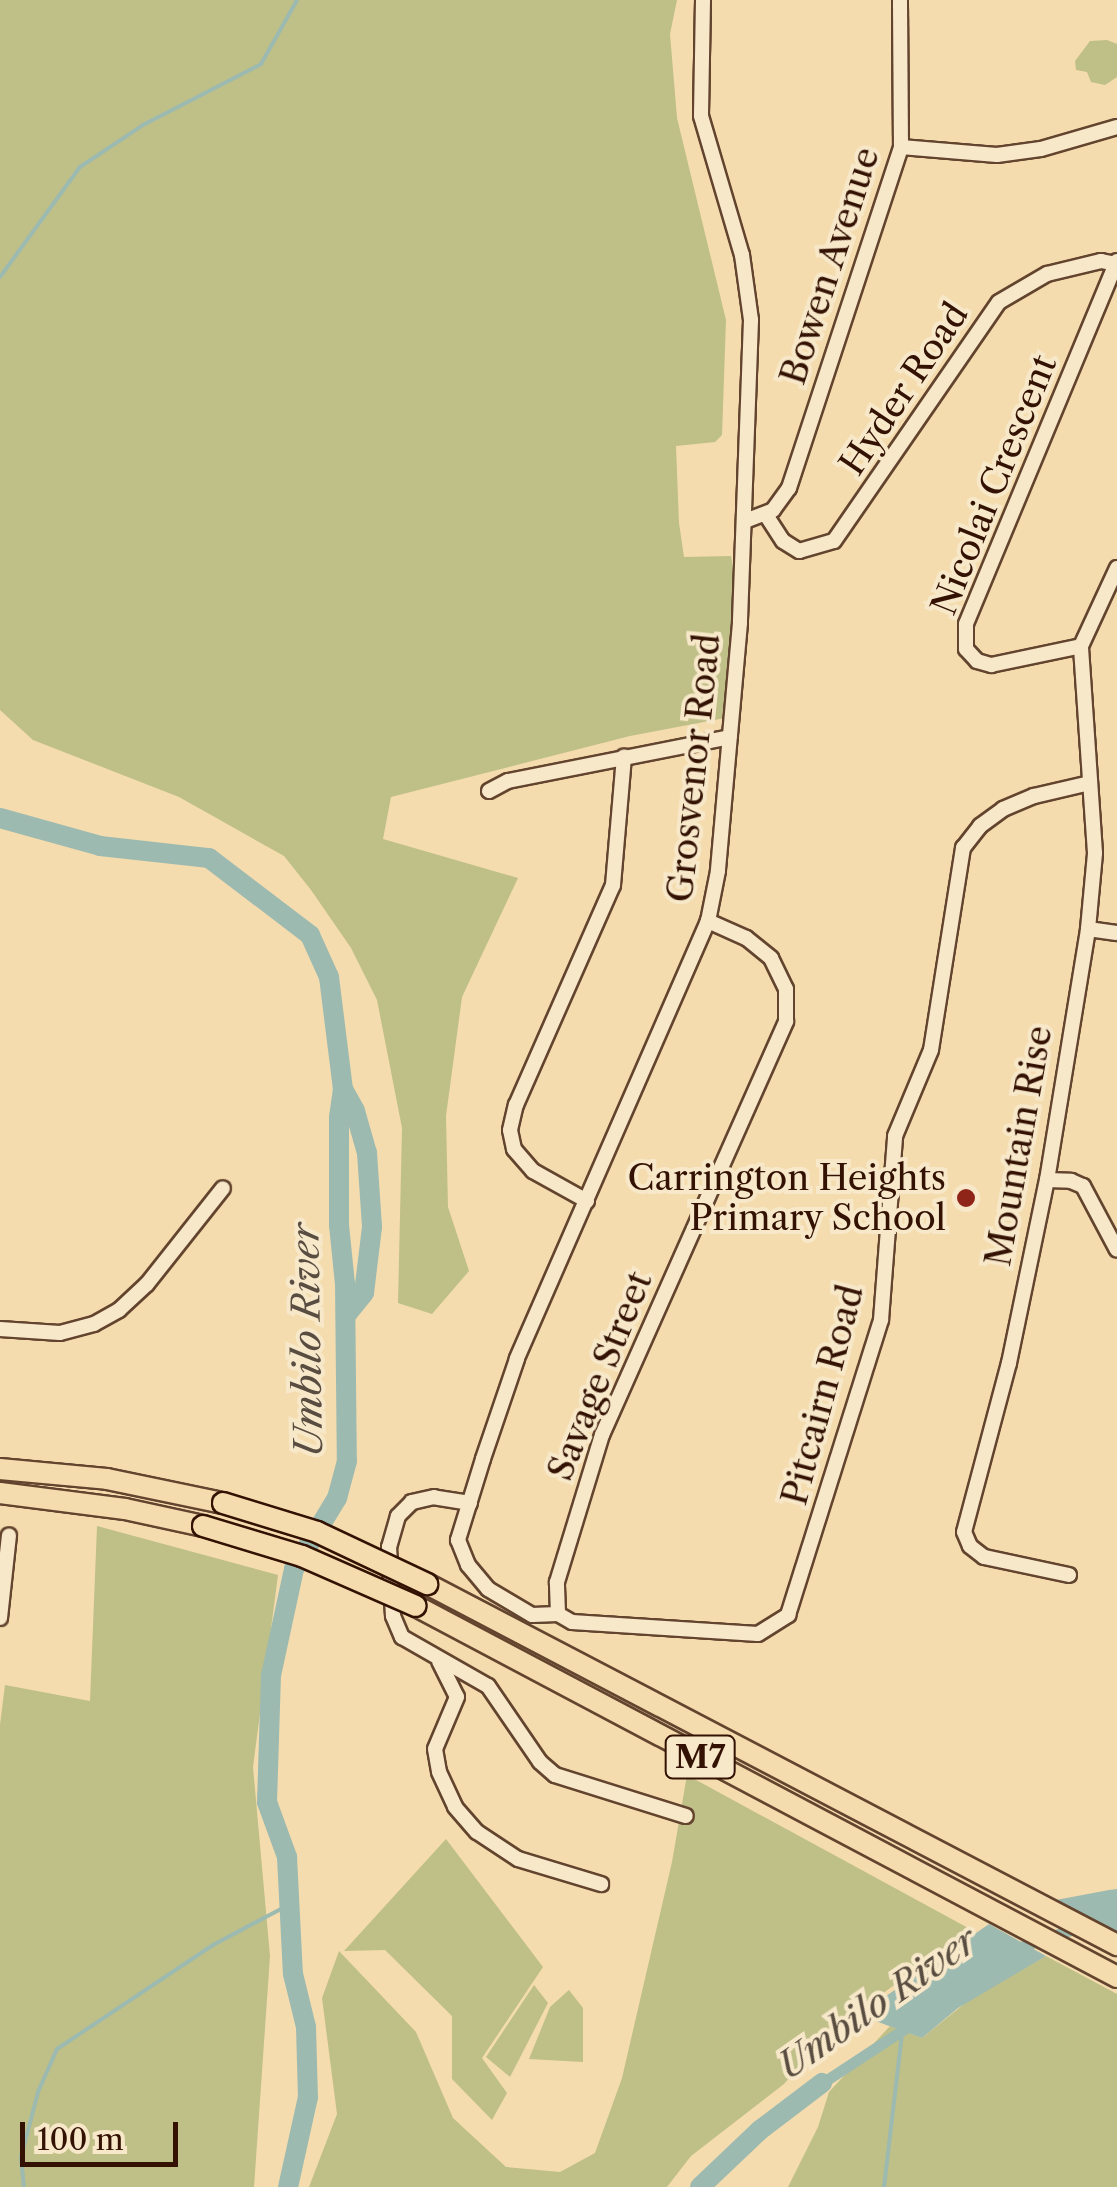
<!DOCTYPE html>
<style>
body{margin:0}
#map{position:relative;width:1117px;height:2187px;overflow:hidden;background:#f4dcae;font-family:"Libre Caslon Text",serif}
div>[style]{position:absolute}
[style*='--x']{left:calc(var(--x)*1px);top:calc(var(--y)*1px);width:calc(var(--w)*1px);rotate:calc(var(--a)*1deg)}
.green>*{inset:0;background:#bfbf88}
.water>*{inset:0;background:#9cbab0}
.stream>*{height:4px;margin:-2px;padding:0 2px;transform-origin:2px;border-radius:2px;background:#9cbab0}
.canal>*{height:11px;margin:-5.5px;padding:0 5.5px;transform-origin:5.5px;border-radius:5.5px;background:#9cbab0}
.river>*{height:20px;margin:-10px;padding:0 10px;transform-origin:10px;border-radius:10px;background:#9cbab0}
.roads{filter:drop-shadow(2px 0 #63442e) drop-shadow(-2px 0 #63442e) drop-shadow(0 2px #63442e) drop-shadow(0 -2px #63442e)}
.minor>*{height:14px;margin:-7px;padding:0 7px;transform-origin:7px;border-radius:7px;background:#f8e8ca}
.highway>*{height:20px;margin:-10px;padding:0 10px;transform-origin:10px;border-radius:10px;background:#f4dcae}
.bridges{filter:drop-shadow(2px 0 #331203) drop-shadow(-2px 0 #331203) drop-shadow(0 2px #331203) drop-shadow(0 -2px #331203)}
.highway-bridge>*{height:20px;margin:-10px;padding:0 10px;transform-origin:10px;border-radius:10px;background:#f4dcae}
.dots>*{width:28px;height:28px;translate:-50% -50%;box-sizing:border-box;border:5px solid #f8e8ca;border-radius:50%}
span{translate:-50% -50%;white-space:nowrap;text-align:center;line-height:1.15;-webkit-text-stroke:8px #f8e8ca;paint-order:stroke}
.shield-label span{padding:2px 8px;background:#f8e8ca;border:2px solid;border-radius:8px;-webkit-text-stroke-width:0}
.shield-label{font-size:32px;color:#331203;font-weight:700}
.street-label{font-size:35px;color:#331203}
.poi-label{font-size:35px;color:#331203}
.right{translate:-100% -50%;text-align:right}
.water-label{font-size:38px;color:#584d40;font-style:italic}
.scale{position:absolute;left:20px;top:2122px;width:158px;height:45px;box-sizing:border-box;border:5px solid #331203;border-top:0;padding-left:12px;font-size:30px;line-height:35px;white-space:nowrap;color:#331203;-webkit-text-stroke:8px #f8e8ca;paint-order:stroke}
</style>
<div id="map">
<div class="green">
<div style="clip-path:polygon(0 0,677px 0,670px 34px,677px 118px,726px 320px,722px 435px,715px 442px,676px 446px,679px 523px,684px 557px,731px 556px,736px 581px,725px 718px,630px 736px,391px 797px,383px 839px,518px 878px,462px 997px,446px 1116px,448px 1207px,469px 1271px,432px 1314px,398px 1303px,402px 1128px,377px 1000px,351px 948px,311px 890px,284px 856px,179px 797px,33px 740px,0 710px)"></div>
<div style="clip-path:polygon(1107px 40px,1117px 44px,1117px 77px,1105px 85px,1091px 82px,1087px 72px,1076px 70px,1075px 61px,1090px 41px)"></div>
<div style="clip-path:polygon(97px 1526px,278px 1575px,253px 1767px,270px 1956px,254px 2187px,0 2187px,0 1725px,5px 1685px,90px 1701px)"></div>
<div style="clip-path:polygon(687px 1775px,970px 1929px,832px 2031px,784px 2084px,691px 2156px,667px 2187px,309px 2187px,337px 2114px,322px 1998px,339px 1951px,416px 2032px,453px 2118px,506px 2167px,560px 2172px,595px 2153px,622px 2078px,672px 1862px)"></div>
<div style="clip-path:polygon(446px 1839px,543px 1967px,482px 2058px,507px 2093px,492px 2120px,452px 2079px,452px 2016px,385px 1950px,344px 1951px)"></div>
<div style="clip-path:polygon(1046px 1956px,1117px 1994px,1117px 2187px,788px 2187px,818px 2127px,829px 2092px,890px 2026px,922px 2038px,974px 1996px)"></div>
<div style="clip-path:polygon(534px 1985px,548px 2003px,510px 2077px,486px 2057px)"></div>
<div style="clip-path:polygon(569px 1990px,583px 2008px,583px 2062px,529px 2059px,550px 2007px)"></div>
</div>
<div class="water">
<div style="clip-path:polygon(1117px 1889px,1117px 1936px,1056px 1900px,1109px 1890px)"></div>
<div style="clip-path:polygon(989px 1924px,1046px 1956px,958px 2008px,922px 2038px,859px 2015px)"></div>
</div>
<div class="stream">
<div style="--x:0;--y:277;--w:136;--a:-54"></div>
<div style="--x:80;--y:167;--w:76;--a:-33.7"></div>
<div style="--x:143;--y:125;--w:133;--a:-27.3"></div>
<div style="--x:261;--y:64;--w:73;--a:-60.6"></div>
<div style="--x:24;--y:2187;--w:30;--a:-96"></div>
<div style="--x:21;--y:2157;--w:67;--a:-75.3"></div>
<div style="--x:38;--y:2092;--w:47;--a:-66.2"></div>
<div style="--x:57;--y:2049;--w:187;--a:-33.7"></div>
<div style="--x:213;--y:1945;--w:87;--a:-28"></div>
<div style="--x:884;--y:2187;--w:155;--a:-83.3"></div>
</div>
<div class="canal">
<div style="--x:1014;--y:1949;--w:72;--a:-18.7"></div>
<div style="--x:822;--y:2083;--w:111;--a:-33.3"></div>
</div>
<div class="river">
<div style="--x:0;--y:818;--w:104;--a:15.6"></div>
<div style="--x:100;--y:846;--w:110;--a:6.3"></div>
<div style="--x:209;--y:858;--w:127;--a:37.3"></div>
<div style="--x:310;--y:935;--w:46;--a:65.7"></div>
<div style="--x:329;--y:977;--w:113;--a:82.9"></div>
<div style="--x:343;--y:1089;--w:28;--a:98"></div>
<div style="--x:339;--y:1117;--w:108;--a:90"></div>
<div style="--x:339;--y:1225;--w:59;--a:84.2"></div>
<div style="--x:345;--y:1284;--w:177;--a:89.4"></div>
<div style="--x:347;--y:1461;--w:38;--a:105"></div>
<div style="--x:337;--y:1498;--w:83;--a:121.2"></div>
<div style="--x:294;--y:1569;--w:108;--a:102.2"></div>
<div style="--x:271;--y:1675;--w:127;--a:91.8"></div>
<div style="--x:267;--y:1802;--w:59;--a:70"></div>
<div style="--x:287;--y:1857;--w:117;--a:87.1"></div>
<div style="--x:293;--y:1974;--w:55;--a:76.2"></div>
<div style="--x:306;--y:2027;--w:70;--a:88.4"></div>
<div style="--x:308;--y:2097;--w:92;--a:102.5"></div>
<div style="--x:343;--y:1089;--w:25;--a:61"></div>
<div style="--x:355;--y:1111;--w:44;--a:74.1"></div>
<div style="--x:367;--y:1153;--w:74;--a:86.1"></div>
<div style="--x:372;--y:1227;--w:66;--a:96.9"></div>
<div style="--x:364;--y:1293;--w:28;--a:129"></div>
<div style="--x:700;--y:2187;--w:83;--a:-43.5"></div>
<div style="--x:760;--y:2130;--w:78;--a:-37.2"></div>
</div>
<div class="roads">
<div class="minor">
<div style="--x:703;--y:0;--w:116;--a:91"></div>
<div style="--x:701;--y:116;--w:145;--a:73.6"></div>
<div style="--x:742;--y:255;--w:66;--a:82.1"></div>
<div style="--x:751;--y:320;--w:303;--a:92.1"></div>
<div style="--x:740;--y:623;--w:249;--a:95.1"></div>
<div style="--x:718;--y:871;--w:51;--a:101.3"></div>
<div style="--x:708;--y:921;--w:478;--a:113.6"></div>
<div style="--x:517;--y:1359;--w:106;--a:108.8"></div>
<div style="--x:483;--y:1459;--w:85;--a:107.2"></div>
<div style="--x:458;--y:1540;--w:27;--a:68"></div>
<div style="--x:468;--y:1565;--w:31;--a:50"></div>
<div style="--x:488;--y:1589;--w:51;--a:30.6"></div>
<div style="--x:532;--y:1615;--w:26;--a:-2"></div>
<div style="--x:558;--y:1614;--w:16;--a:30"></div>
<div style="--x:572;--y:1622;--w:186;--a:3.7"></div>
<div style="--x:758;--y:1634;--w:36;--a:-32"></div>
<div style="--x:788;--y:1615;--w:309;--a:-72.5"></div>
<div style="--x:881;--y:1320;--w:185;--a:-85.6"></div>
<div style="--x:895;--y:1136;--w:93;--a:-67.3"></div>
<div style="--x:931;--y:1050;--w:205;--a:-81"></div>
<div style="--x:963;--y:848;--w:28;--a:-52"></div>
<div style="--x:980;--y:826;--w:29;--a:-36"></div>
<div style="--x:1003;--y:809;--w:34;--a:-23"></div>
<div style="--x:1034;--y:796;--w:57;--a:-13.1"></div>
<div style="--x:901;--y:147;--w:96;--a:4.8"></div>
<div style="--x:997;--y:155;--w:44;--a:-7.8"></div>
<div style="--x:1041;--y:149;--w:79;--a:-16.1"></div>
<div style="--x:1117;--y:261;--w:393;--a:112.6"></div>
<div style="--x:966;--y:624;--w:25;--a:90"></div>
<div style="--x:966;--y:649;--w:16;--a:47"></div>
<div style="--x:977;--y:661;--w:15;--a:16"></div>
<div style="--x:991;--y:665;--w:92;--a:-11.9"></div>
<div style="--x:1081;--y:646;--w:86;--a:-65.2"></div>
<div style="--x:766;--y:515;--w:31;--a:57"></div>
<div style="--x:783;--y:541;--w:19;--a:32"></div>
<div style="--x:799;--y:551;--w:36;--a:-16"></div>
<div style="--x:834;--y:541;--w:290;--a:-55.4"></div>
<div style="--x:999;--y:302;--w:56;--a:-30.3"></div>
<div style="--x:1047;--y:274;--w:56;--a:-13.5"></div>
<div style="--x:1101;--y:261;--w:15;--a:11"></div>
<div style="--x:745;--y:521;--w:30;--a:-21"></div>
<div style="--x:773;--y:510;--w:27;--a:-54"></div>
<div style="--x:789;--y:488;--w:359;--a:-71.8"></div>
<div style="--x:901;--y:147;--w:147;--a:-90.4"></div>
<div style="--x:489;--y:791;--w:21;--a:-28"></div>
<div style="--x:508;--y:781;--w:226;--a:-11.2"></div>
<div style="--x:1088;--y:929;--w:29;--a:8"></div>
<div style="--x:1047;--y:1180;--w:24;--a:2"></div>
<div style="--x:1071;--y:1181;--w:13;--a:23"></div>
<div style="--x:1083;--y:1186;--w:72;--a:62"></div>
<div style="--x:587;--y:1201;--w:62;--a:-150.9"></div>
<div style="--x:533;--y:1171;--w:29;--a:-131"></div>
<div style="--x:514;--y:1149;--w:19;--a:-102"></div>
<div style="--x:510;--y:1130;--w:26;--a:-77"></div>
<div style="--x:516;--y:1105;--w:240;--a:-66.2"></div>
<div style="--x:613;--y:885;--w:129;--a:-85.1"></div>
<div style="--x:0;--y:1329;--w:60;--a:3.8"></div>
<div style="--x:60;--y:1333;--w:35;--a:-15"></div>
<div style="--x:94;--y:1324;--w:29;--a:-29"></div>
<div style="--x:119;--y:1310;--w:38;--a:-43"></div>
<div style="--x:147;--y:1284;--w:122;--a:-51.6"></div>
<div style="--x:470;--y:1503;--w:36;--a:-171"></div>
<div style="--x:434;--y:1497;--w:23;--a:167"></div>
<div style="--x:412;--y:1502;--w:20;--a:135"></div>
<div style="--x:398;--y:1516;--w:32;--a:106"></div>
<div style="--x:389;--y:1547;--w:69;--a:86.7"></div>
<div style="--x:393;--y:1616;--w:23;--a:67"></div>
<div style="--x:402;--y:1637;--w:99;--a:29.7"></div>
<div style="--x:488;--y:1686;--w:92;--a:55.6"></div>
<div style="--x:540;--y:1762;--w:20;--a:41"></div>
<div style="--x:555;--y:1775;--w:137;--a:17.4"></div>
<div style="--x:1069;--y:1575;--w:87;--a:-168"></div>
<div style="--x:984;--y:1557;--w:18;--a:-142"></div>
<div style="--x:970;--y:1546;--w:15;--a:-113"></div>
<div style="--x:964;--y:1532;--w:175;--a:-75.1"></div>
<div style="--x:1009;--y:1363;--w:187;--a:-78.3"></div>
<div style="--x:1047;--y:1180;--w:254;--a:-80.7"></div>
<div style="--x:1088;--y:929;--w:76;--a:-84.7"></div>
<div style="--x:1095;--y:853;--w:207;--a:-93.9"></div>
<div style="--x:558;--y:1614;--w:32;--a:-92"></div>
<div style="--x:557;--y:1582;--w:154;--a:-73"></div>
<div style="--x:602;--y:1435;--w:453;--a:-66"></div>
<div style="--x:786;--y:1021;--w:32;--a:-90"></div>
<div style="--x:786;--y:989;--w:34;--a:-116"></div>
<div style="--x:771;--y:958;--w:32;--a:-141"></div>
<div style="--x:746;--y:938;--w:42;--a:-155.9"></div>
<div style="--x:0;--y:1618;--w:83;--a:-83.8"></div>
<div style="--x:439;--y:1661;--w:40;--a:63.4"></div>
<div style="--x:457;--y:1697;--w:56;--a:112.9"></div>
<div style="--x:435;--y:1749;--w:23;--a:80"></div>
<div style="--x:439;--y:1772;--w:38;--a:65"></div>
<div style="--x:455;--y:1807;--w:33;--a:49"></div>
<div style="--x:477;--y:1832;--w:49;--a:33.4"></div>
<div style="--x:518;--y:1859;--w:87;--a:16.8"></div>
</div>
<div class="highway">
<div style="--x:0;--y:1469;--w:107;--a:5.3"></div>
<div style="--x:107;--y:1479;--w:118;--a:11.7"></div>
<div style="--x:0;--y:1493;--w:126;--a:7.3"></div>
<div style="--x:125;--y:1509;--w:80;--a:12.3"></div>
<div style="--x:427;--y:1584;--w:779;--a:27.62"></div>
<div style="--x:416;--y:1606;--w:793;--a:27.89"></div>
</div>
</div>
<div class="bridges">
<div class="highway-bridge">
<div style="--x:223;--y:1503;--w:98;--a:17.1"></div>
<div style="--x:317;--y:1532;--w:122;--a:25.3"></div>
<div style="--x:203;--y:1526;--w:103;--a:16.9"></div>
<div style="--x:302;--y:1556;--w:124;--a:23.7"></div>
</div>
</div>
<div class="dots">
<div style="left:966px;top:1198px;background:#8f2418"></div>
</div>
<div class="shield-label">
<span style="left:700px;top:1757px">M7</span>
</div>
<div class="street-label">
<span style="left:830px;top:266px;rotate:-72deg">Bowen Avenue</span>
<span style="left:904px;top:389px;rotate:-56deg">Hyder Road</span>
<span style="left:994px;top:485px;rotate:-68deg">Nicolai Crescent</span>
<span style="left:694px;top:768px;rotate:-84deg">Grosvenor Road</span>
<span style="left:1019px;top:1146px;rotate:-80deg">Mountain Rise</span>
<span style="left:600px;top:1376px;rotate:-68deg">Savage Street</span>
<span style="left:823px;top:1395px;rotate:-75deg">Pitcairn Road</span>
</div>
<div class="poi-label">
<span class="right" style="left:946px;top:1198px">Carrington Heights<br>Primary School</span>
</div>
<div class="water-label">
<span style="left:307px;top:1340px;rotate:-91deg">Umbilo River</span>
<span style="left:877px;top:2003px;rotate:-35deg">Umbilo River</span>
</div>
<div class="scale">100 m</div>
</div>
